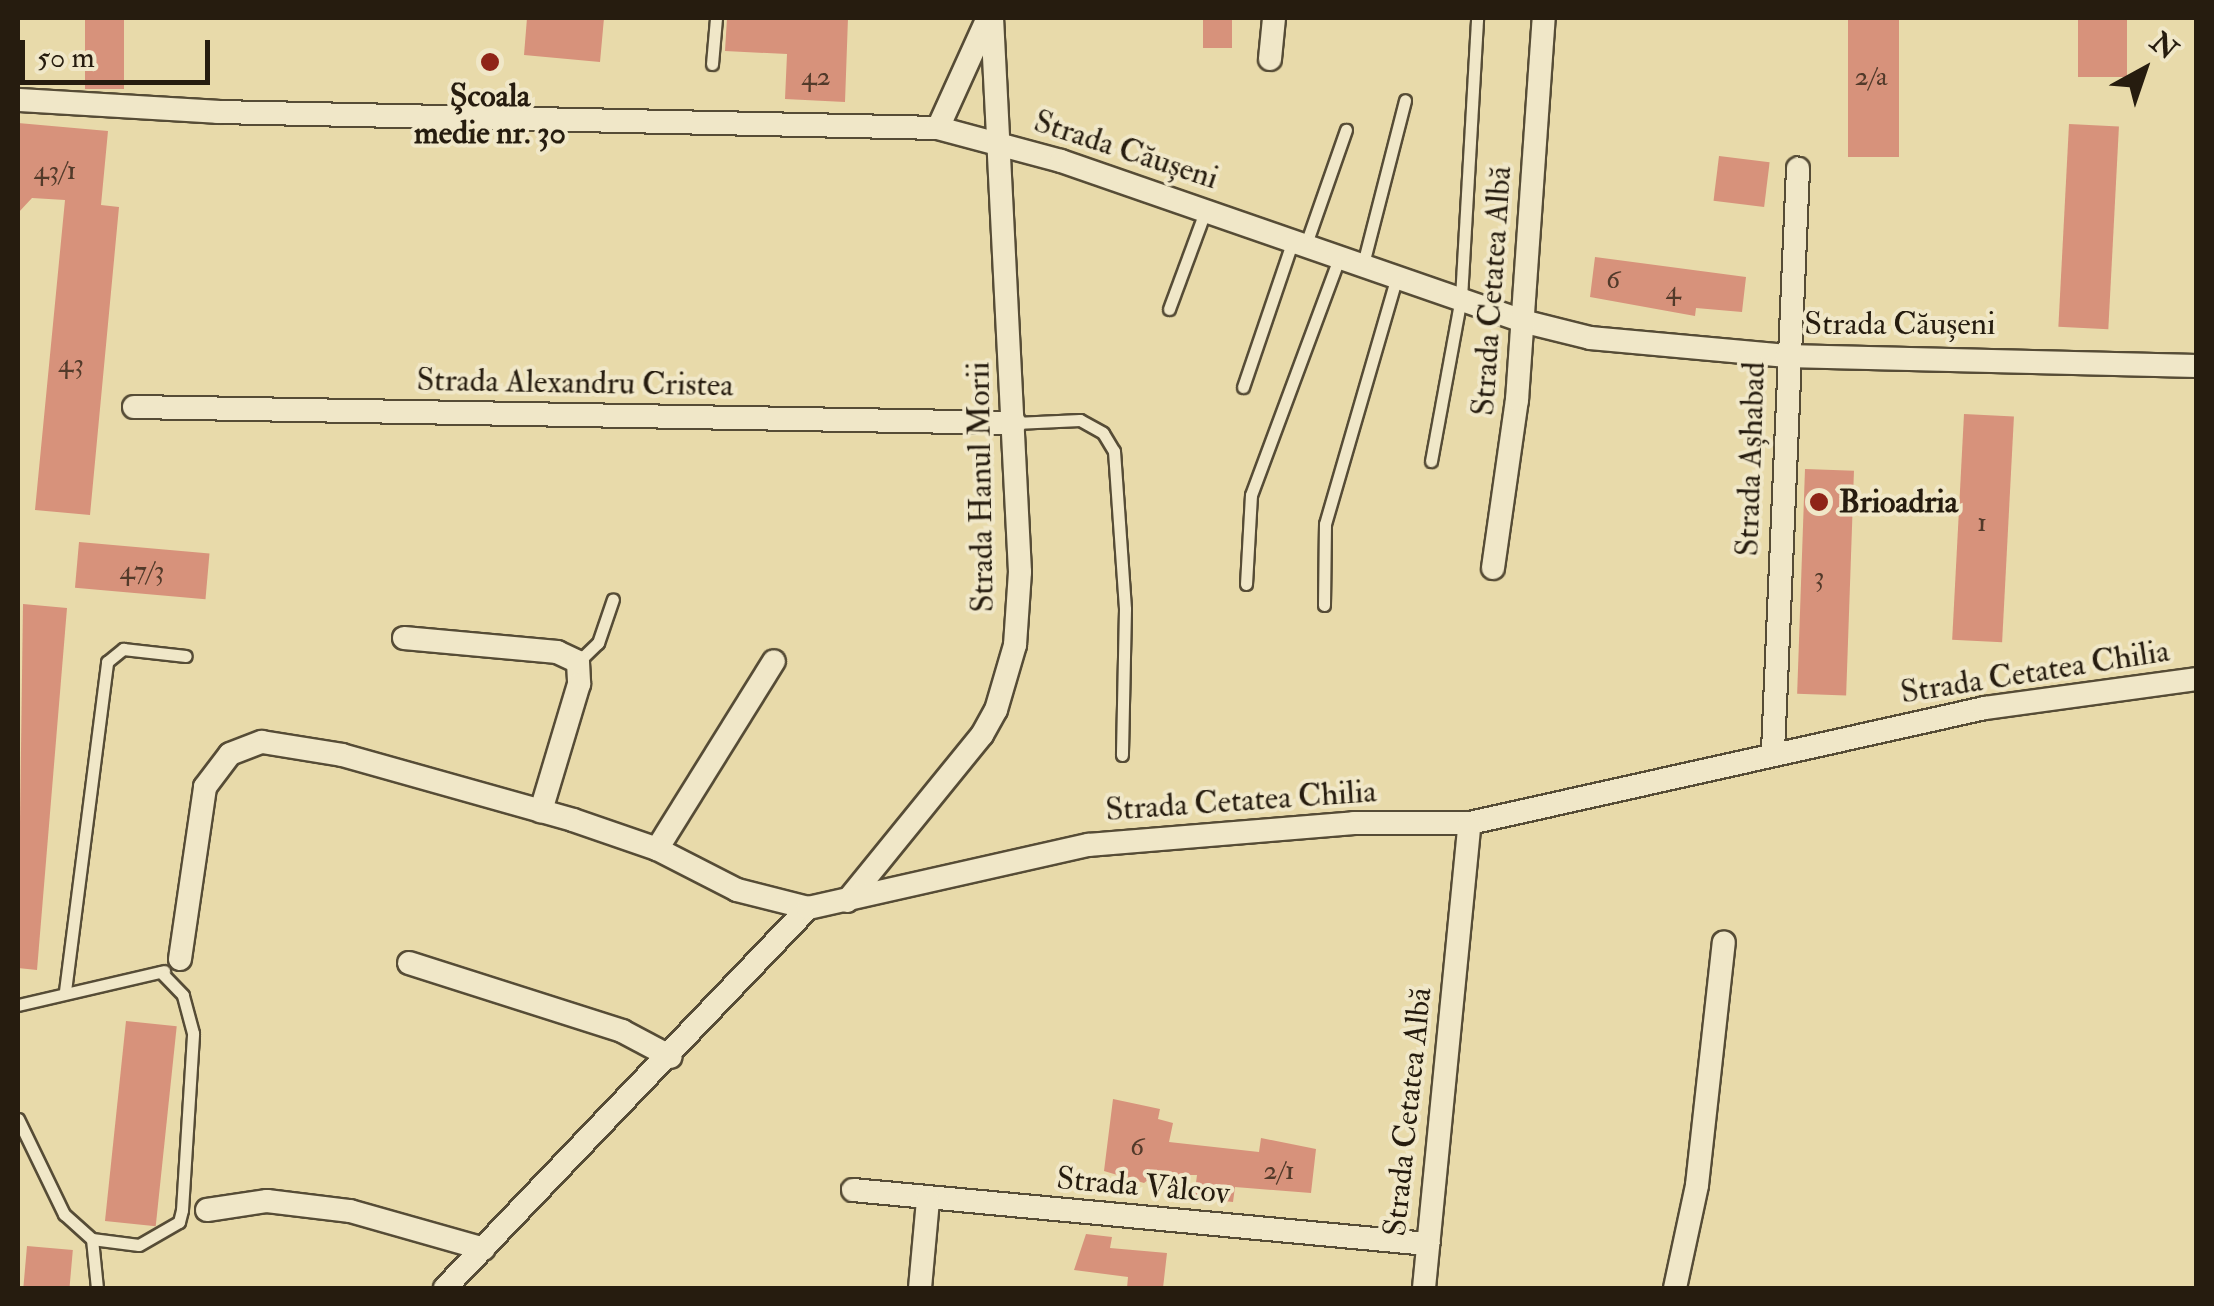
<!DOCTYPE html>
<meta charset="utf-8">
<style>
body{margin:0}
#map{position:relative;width:2214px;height:1306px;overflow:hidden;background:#e8daaa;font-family:"IM FELL Double Pica",serif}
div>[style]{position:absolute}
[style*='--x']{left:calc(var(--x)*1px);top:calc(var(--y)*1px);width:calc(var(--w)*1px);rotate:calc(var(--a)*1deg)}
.building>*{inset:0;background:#d7927b;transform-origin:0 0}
.roads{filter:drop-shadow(2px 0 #564c36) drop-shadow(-2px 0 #564c36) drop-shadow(0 2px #564c36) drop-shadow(0 -2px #564c36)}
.service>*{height:11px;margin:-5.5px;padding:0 5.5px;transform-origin:5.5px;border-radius:5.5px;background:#f0e7c8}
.minor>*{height:22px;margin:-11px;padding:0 11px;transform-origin:11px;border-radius:11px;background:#f0e7c8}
.dots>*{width:28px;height:28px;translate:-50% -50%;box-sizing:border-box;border:5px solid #f0e7c8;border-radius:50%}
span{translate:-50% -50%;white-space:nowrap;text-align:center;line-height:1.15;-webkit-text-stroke:8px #f0e7c8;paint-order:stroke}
.number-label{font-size:28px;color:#523a2a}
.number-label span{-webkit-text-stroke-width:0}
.poi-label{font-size:32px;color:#261c0f;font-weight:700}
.left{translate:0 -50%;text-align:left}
.street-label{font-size:32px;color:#261c0f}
.frame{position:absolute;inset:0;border:20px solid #261c0f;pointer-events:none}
.north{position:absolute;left:2094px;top:20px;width:100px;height:100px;-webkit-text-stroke:8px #f0e7c8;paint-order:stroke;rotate:40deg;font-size:28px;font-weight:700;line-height:40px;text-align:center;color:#261c0f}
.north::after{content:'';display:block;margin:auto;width:35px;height:45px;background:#261c0f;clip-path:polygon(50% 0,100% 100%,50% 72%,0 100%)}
.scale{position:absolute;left:20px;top:40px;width:190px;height:45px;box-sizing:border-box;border:5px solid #261c0f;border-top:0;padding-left:12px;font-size:30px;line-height:35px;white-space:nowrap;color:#261c0f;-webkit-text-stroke:8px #f0e7c8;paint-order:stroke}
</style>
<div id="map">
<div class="building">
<div style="left:85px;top:18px;width:39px;height:71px"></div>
<div style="clip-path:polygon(527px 18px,604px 18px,600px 62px,524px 55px)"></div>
<div style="clip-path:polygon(727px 18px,848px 18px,845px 102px,785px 99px,787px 54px,725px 51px)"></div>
<div style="left:1203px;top:18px;width:29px;height:30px"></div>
<div style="left:1848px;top:18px;width:51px;height:139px"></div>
<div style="left:2078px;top:18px;width:49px;height:59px"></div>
<div style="clip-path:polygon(18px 123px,108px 131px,101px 205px,119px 207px,90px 515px,35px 510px,65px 200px,32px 198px,18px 213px)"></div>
<div style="left:2069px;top:124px;width:50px;height:203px;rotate:3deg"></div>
<div style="left:1719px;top:156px;width:51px;height:45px;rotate:7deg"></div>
<div style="clip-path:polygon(1595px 257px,1746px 277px,1742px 312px,1696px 308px,1695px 316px,1590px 297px)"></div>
<div style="left:1964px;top:414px;width:50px;height:226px;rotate:3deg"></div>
<div style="left:1805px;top:469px;width:49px;height:225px;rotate:2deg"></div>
<div style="left:79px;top:542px;width:131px;height:46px;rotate:5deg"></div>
<div style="clip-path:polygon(23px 604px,67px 608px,37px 970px,18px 968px)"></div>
<div style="left:126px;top:1021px;width:51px;height:201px;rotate:6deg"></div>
<div style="clip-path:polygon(1113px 1099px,1160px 1109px,1158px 1119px,1173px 1123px,1169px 1142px,1259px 1152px,1261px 1138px,1316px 1149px,1311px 1193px,1235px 1187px,1233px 1202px,1194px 1198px,1197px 1175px,1154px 1175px,1144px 1183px,1104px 1171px)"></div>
<div style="clip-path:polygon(1086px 1234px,1112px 1237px,1110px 1248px,1167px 1253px,1163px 1288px,1127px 1288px,1128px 1277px,1074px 1270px)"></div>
<div style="left:27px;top:1246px;width:46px;height:42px;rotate:5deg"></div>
</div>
<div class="roads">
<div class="service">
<div style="--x:712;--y:64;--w:46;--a:-85"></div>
<div style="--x:1306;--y:244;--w:121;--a:-70.7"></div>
<div style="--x:1363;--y:264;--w:169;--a:-75.6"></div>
<div style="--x:1169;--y:309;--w:107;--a:-69.7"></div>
<div style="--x:1243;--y:387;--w:155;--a:-71.2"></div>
<div style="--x:1015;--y:423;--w:65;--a:-2.6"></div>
<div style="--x:1080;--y:420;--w:26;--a:29"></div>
<div style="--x:1103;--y:433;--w:21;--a:59"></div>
<div style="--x:1114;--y:451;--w:158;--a:86"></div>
<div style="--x:1125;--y:609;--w:146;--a:91.2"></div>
<div style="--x:1431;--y:461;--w:166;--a:-79.6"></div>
<div style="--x:1461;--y:298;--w:280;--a:-86.7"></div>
<div style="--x:1246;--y:584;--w:89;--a:-86.8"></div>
<div style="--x:1251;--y:495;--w:255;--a:-69.6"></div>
<div style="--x:1324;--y:605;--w:81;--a:-89.3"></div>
<div style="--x:1325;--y:524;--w:258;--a:-73.8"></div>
<div style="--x:578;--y:662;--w:28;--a:-44"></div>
<div style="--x:598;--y:643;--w:46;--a:-71.2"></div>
<div style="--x:65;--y:991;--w:332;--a:-82.7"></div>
<div style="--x:107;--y:662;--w:21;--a:-39"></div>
<div style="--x:123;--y:649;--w:63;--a:6.3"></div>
<div style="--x:18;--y:1005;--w:150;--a:-13.1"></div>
<div style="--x:18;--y:1119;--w:106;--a:64.2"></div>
<div style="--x:64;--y:1214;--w:38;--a:42"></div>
<div style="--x:92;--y:1239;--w:49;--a:84.2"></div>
<div style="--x:92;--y:1239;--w:47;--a:7.3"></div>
<div style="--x:139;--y:1245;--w:46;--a:-29.9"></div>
<div style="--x:179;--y:1222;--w:12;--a:-76"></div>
<div style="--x:182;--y:1210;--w:177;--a:-86.4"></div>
<div style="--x:193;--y:1033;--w:39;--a:-105"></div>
<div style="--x:183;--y:995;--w:32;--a:-134"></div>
</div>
<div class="minor">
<div style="--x:1270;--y:59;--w:41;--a:-84.4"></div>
<div style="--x:18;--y:100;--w:200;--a:3.4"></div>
<div style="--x:218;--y:112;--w:720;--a:1.27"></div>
<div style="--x:938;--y:128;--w:127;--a:15"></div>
<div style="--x:1061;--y:161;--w:488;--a:19.1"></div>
<div style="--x:1522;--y:321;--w:70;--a:14"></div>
<div style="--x:1590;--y:338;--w:198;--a:5.2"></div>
<div style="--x:1787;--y:356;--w:409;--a:1.4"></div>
<div style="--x:938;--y:128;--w:121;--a:-65.6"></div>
<div style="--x:134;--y:407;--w:881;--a:1.04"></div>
<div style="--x:1493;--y:568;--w:170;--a:-81.9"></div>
<div style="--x:1517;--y:400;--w:383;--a:-86"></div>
<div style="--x:404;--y:638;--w:154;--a:5.2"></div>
<div style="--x:557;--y:652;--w:23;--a:25"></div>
<div style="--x:578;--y:662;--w:22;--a:87"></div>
<div style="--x:579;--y:684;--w:133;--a:106.7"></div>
<div style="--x:1773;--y:751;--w:583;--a:-87.54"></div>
<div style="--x:657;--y:849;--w:221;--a:-58.1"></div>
<div style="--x:847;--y:901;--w:214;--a:-50.9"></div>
<div style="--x:982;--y:735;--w:29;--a:-61"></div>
<div style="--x:996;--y:710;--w:68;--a:-73.7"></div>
<div style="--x:1015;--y:645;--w:73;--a:-86.1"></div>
<div style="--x:1020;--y:572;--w:555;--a:-92.89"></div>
<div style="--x:180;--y:959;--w:174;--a:-81.7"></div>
<div style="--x:205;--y:787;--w:41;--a:-52.9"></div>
<div style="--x:230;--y:754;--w:34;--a:-21"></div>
<div style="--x:262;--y:742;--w:81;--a:9.2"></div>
<div style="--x:342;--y:755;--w:240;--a:15.7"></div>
<div style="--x:573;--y:820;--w:89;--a:19"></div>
<div style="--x:657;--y:849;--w:90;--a:27.1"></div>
<div style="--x:737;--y:890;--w:73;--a:14.2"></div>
<div style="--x:409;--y:963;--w:224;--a:17.7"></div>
<div style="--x:622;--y:1031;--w:55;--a:28"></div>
<div style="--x:853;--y:1190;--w:578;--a:5.37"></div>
<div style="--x:207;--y:1210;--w:61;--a:-8.5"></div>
<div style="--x:267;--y:1201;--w:84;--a:6.9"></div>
<div style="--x:350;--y:1211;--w:139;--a:15.8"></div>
<div style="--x:445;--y:1288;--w:526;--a:-46.31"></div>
<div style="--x:808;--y:908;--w:287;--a:-12.7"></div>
<div style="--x:1088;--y:845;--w:267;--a:-4.7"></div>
<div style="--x:1354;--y:823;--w:116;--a:0"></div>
<div style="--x:1470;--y:823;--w:528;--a:-12.59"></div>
<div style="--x:1985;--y:708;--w:213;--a:-7.8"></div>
<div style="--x:920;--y:1288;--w:88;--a:-84.8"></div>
<div style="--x:1424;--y:1288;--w:467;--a:-84.4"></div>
<div style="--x:1675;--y:1288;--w:105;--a:-77.9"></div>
<div style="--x:1697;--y:1185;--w:244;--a:-83.7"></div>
</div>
</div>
<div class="dots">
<div style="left:490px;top:62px;background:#8f2418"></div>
<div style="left:1819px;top:502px;background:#8f2418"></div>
</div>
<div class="number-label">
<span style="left:816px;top:77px">42</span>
<span style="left:1871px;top:77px">2/a</span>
<span style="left:55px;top:171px">43/1</span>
<span style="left:1613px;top:280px">6</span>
<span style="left:1673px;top:291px">4</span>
<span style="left:71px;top:364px">43</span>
<span style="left:1982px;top:523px">1</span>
<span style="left:142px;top:571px">47/3</span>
<span style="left:1819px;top:577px">3</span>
<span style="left:1137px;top:1147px">6</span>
<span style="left:1279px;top:1171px">2/1</span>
</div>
<div class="poi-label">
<span style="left:490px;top:115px">Şcoala<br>medie nr. 30</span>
<span class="left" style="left:1839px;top:502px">Brioadria</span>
</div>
<div class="street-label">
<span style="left:1126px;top:150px;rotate:18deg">Strada Căușeni</span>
<span style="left:1492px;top:291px;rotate:-86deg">Strada Cetatea Albă</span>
<span style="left:1900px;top:324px">Strada Căușeni</span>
<span style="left:575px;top:383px;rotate:1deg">Strada Alexandru Cristea</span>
<span style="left:1751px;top:459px;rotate:-88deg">Strada Așhabad</span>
<span style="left:981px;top:487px;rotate:-91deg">Strada Hanul Morii</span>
<span style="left:2035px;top:672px;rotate:-9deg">Strada Cetatea Chilia</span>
<span style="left:1241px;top:801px;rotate:-4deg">Strada Cetatea Chilia</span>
<span style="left:1408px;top:1112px;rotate:-84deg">Strada Cetatea Albă</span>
<span style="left:1143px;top:1186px;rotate:5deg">Strada Vâlcov</span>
</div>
<div class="frame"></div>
<div class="north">N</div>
<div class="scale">50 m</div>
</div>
